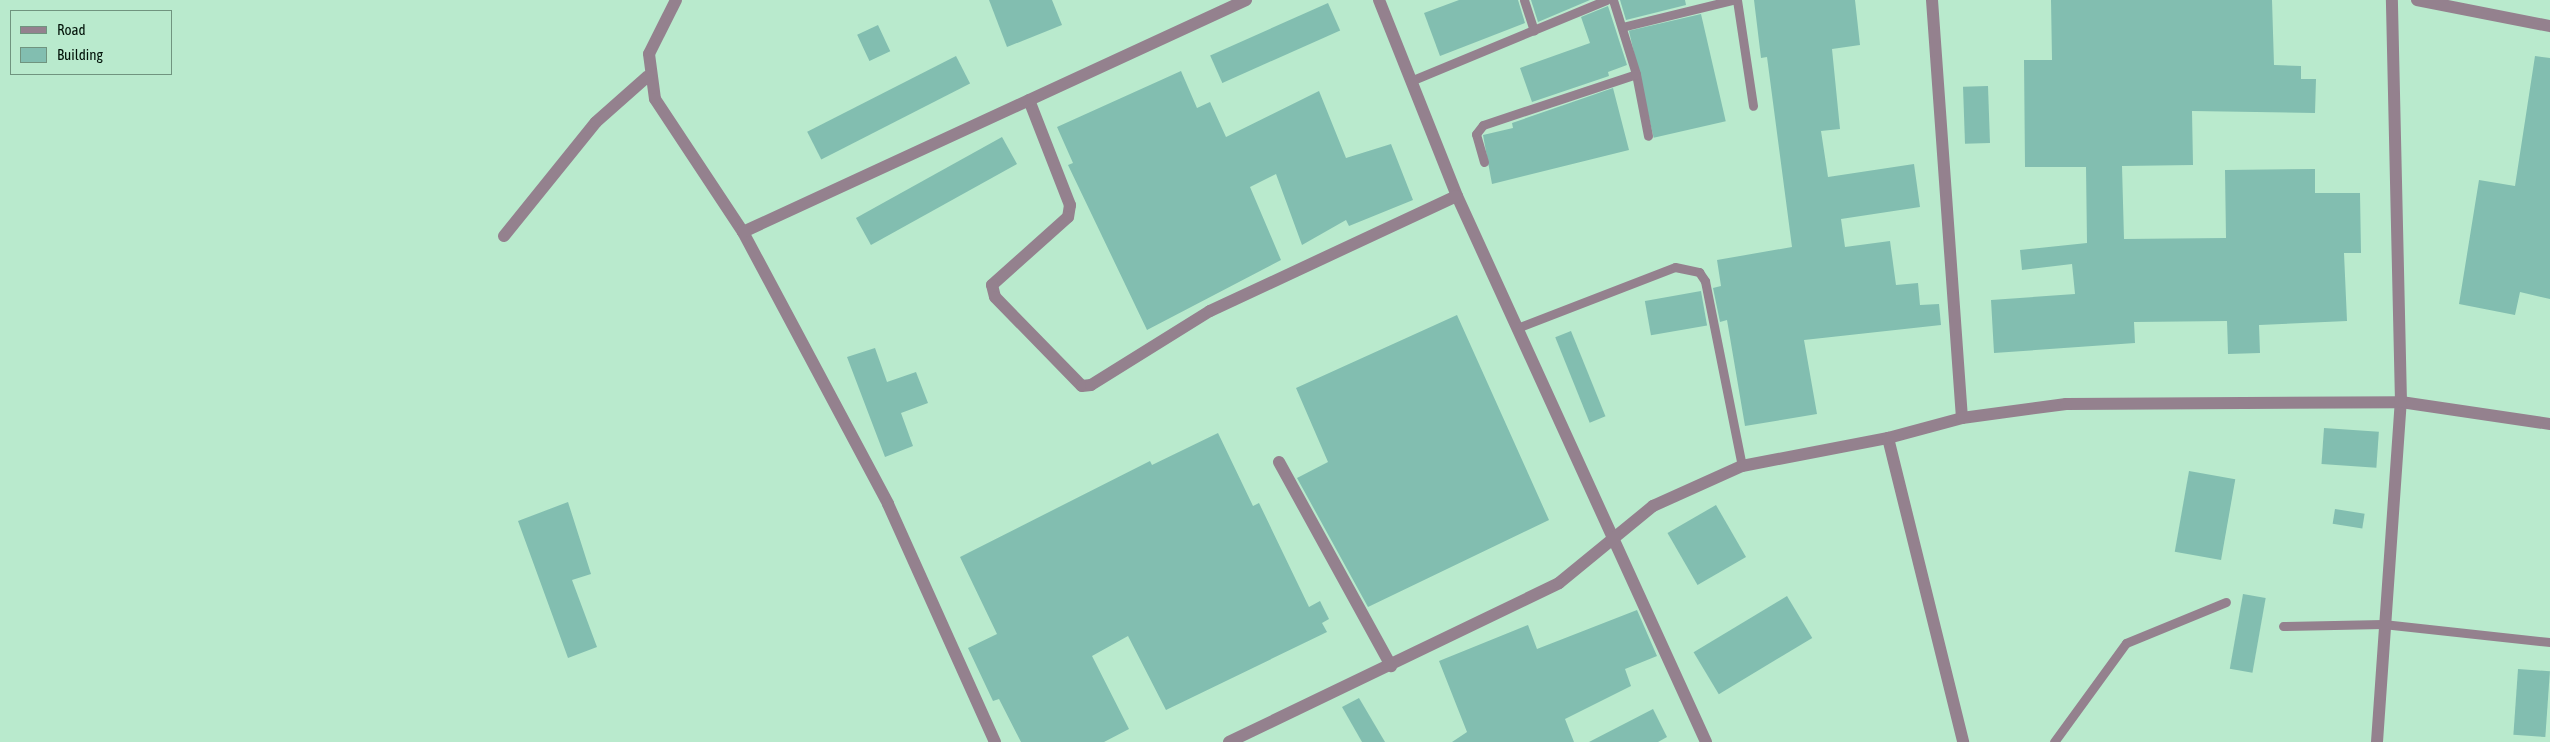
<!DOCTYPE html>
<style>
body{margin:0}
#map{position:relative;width:2550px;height:742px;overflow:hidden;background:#b9eacd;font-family:"Asap Condensed",sans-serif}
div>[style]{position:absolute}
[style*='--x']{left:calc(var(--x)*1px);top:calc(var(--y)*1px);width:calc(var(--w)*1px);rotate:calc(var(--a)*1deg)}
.building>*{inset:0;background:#82beb0;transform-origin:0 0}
.service>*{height:9px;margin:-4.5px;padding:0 4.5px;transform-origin:4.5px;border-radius:4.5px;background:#94818e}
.minor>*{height:12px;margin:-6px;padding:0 6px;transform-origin:6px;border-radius:6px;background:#94818e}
span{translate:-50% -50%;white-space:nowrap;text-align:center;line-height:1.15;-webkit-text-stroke:4px #b9eacd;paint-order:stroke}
.legend{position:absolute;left:10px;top:10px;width:162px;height:65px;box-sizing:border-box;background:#b9eacd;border:1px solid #70947f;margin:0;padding:6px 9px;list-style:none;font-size:15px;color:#021209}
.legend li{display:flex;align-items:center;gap:10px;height:25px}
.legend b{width:25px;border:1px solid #70947f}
</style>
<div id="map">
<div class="building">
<div style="clip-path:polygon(989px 0,1052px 0,1062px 25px,1007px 47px)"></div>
<div style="clip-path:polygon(1459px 0,1518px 0,1525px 23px,1440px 56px,1424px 13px)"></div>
<div style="clip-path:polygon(1531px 0,1590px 0,1538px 22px)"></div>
<div style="clip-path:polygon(1620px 0,1685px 0,1686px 5px,1626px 20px)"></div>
<div style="clip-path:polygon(1754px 0,1855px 0,1860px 45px,1832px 49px,1840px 129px,1821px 131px,1828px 177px,1914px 164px,1920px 207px,1841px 219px,1845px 247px,1890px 241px,1896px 285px,1918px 283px,1920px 305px,1939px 304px,1941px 325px,1804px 340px,1817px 414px,1745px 426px,1727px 320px,1720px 322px,1713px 288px,1721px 286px,1717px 260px,1792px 247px,1767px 57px,1761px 58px)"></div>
<div style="clip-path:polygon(2051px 0,2272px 0,2274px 65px,2301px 66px,2301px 79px,2316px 79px,2315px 113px,2192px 111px,2193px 165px,2122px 166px,2124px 239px,2226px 238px,2225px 170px,2315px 169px,2315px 193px,2360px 193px,2361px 253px,2344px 253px,2347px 321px,2259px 325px,2260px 353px,2228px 354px,2227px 321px,2134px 322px,2135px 343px,1994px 353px,1991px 300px,2075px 294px,2072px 264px,2022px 270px,2020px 250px,2087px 243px,2086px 167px,2025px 167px,2024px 60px,2052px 60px)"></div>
<div style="left:1328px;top:3px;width:30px;height:129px;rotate:66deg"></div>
<div style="clip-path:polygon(1608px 6px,1627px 65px,1608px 72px,1609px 76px,1532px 102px,1520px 68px,1590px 43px,1581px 17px)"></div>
<div style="left:1701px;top:14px;width:110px;height:74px;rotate:77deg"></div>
<div style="left:878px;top:25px;width:29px;height:23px;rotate:65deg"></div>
<div style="left:956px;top:56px;width:31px;height:167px;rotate:63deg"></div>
<div style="clip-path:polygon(2535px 56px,2550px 58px,2550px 299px,2520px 292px,2515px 315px,2459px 304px,2479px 180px,2515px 186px)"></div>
<div style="clip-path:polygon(1181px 71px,1197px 108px,1210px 102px,1226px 137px,1319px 91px,1346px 158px,1391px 144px,1413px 200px,1349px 226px,1346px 220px,1302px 245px,1276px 174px,1250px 187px,1281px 260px,1147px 330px,1068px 165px,1073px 163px,1057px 127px)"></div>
<div style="left:1988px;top:86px;width:57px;height:25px;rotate:88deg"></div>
<div style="clip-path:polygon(1613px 88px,1629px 150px,1492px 184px,1483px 135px,1513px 128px,1512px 123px)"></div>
<div style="left:1002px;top:137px;width:31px;height:167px;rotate:61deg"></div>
<div style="left:1701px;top:291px;width:35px;height:57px;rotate:80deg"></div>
<div style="clip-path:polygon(1457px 315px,1549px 520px,1368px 607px,1297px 478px,1328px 462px,1296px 388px)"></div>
<div style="left:1571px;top:331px;width:92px;height:17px;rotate:68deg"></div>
<div style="clip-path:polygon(875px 348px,887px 382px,916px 372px,928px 403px,901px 413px,913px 446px,885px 457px,847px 357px)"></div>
<div style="left:2324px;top:428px;width:55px;height:36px;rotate:4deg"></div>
<div style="clip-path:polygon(1218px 433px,1253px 506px,1259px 503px,1309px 607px,1320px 601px,1329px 619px,1322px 623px,1327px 632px,1166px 710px,1128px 636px,1092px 656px,1129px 729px,1104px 742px,1021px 742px,999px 699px,993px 701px,968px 648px,997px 634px,960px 557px,1150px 461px,1152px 465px)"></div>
<div style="left:2189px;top:471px;width:47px;height:82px;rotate:10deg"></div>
<div style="clip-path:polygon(568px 502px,591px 574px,572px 580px,597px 647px,568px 658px,518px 521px)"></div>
<div style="left:1716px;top:505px;width:60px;height:56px;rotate:60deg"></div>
<div style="left:2335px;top:509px;width:30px;height:15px;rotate:9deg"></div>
<div style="left:2243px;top:594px;width:23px;height:76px;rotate:10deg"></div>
<div style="left:1787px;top:596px;width:49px;height:109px;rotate:59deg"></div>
<div style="clip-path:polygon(1637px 610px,1657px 656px,1625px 669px,1631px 686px,1565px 719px,1574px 742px,1452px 742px,1467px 732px,1439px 661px,1528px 625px,1537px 649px)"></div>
<div style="left:2518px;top:669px;width:32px;height:66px;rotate:4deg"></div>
<div style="clip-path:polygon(1359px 698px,1385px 742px,1362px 742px,1342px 707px)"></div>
<div style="clip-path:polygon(1653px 709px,1667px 737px,1658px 742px,1589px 742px)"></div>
</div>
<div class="service">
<div style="--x:1524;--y:0;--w:32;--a:72"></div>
<div style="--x:1613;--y:0;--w:77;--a:72.7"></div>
<div style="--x:1636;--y:74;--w:63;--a:79"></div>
<div style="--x:1737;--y:0;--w:107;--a:81.4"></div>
<div style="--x:1622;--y:27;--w:114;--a:-13.7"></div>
<div style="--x:1413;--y:80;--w:209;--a:-22.5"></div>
<div style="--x:1484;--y:162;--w:29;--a:-106"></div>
<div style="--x:1476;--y:134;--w:11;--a:-52"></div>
<div style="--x:1483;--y:125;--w:161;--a:-18.4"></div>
<div style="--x:1517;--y:328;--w:169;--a:-21.1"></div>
<div style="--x:1675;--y:267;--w:25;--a:12"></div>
<div style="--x:1699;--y:272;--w:11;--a:56"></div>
<div style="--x:1705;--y:281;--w:189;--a:78.7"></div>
<div style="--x:2283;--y:626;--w:100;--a:-1.1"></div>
<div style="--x:2383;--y:624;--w:168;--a:6.2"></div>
<div style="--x:2054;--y:742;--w:122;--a:-54"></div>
<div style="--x:2126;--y:643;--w:108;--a:-22.3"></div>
</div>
<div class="minor">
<div style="--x:676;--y:0;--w:60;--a:116.6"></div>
<div style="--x:649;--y:54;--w:45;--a:82.4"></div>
<div style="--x:655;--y:99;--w:159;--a:56.5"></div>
<div style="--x:743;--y:232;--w:308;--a:61.9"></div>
<div style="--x:888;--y:504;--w:261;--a:65.8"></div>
<div style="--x:1379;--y:0;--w:211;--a:68.3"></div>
<div style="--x:1457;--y:196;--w:600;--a:65.48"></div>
<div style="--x:1932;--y:0;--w:419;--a:85.9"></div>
<div style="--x:2417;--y:0;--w:136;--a:11.1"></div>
<div style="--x:1029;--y:100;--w:113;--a:68.7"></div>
<div style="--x:1070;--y:205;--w:12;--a:99"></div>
<div style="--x:1068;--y:217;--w:102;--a:138.2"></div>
<div style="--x:992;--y:285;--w:12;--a:76"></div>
<div style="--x:995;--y:297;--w:124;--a:45.7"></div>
<div style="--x:1082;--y:386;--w:9;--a:-6"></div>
<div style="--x:1091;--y:385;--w:140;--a:-31.9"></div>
<div style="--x:1210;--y:311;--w:272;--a:-25"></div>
<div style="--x:743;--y:232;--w:554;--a:-24.76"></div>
<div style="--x:504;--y:236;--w:146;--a:-51.1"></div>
<div style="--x:596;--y:122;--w:69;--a:-41.5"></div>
<div style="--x:1888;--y:438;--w:313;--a:76.1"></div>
<div style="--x:1279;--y:462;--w:233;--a:61.2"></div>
<div style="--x:1229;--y:742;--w:366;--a:-25.7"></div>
<div style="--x:1559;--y:583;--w:122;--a:-39.3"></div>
<div style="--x:1653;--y:506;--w:98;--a:-24.2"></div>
<div style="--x:1742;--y:466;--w:149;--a:-10.9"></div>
<div style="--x:1888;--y:438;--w:77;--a:-15.1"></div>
<div style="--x:1962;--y:418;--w:105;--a:-7.7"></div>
<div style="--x:2066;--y:404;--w:335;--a:-0.3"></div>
<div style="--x:2401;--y:402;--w:151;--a:8.4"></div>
<div style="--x:2377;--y:742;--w:341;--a:-86"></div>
<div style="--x:2401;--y:402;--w:402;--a:-91.3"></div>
</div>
<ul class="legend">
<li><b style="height:6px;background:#94818e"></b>Road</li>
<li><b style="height:14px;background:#82beb0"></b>Building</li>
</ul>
</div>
